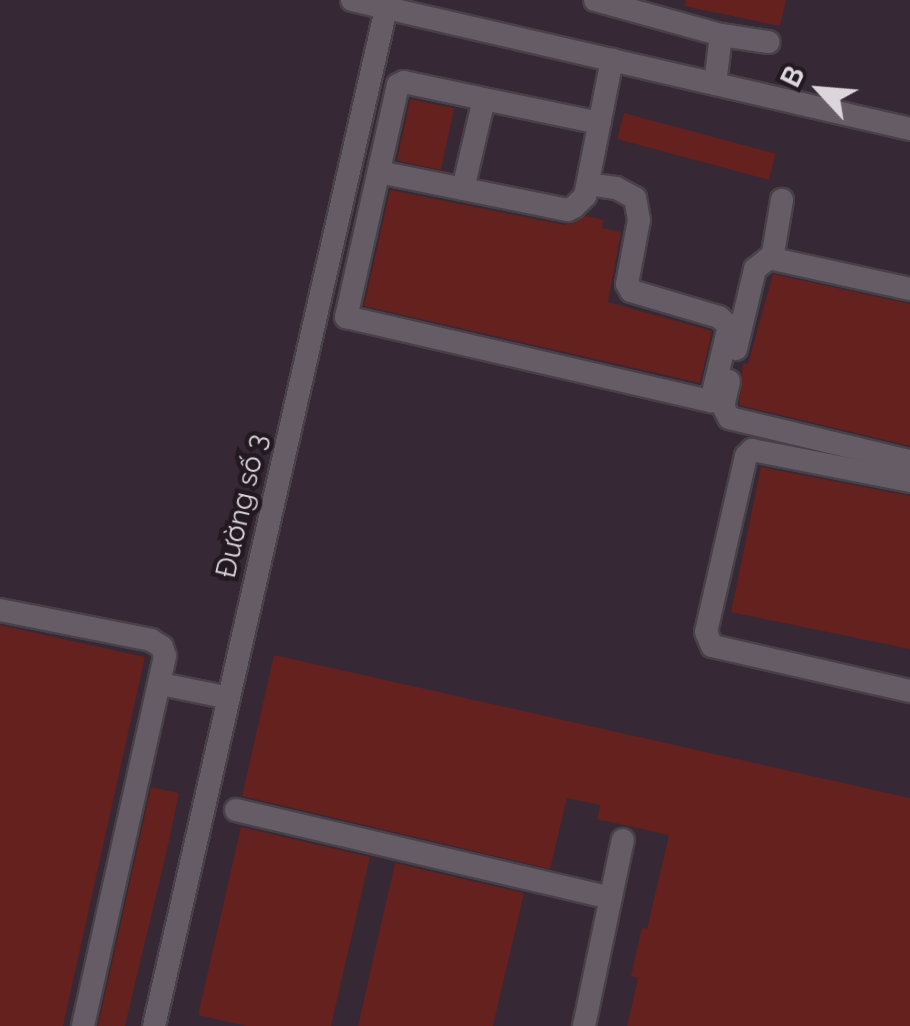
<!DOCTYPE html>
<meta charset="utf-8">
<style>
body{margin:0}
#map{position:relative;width:910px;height:1026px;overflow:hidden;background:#2b232b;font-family:Raleway,sans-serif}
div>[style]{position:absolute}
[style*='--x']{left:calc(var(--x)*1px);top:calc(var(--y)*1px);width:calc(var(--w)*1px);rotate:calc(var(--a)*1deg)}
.built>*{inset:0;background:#362835;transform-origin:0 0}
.building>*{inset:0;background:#64211e;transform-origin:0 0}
.roads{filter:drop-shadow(2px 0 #484147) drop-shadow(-2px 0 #484147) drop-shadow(0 2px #484147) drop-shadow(0 -2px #484147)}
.minor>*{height:22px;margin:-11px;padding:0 11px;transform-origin:11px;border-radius:11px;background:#665c65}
span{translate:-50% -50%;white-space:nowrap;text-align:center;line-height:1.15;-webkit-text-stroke:9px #221921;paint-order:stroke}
.street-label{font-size:28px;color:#dcd6dc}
.north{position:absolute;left:770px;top:40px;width:100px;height:100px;-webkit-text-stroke:8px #221921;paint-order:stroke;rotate:296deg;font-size:28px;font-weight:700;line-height:40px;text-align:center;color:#dcd6dc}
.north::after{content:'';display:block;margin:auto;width:35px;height:45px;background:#dcd6dc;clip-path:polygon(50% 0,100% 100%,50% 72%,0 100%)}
</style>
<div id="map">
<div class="built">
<div style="left:0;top:0;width:910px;height:1026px"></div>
</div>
<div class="building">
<div style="clip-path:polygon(686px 0,786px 0,780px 26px,685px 6px)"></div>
<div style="left:410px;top:99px;width:45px;height:63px;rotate:12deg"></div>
<div style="left:624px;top:113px;width:157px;height:27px;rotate:15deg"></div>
<div style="clip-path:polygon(390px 190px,565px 225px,586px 216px,604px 220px,602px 228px,621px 232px,608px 302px,712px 331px,700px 383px,364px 306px)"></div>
<div style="clip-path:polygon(773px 274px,910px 304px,910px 446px,739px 405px,743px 363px,748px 364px)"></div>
<div style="clip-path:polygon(761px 467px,910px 496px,910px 649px,731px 612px)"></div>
<div style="clip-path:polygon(0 625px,145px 657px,63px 1026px,0 1026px)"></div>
<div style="clip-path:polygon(274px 655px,910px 798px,910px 1026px,627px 1026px,638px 978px,631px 976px,642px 927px,647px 929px,669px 835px,597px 819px,600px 805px,567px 798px,550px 869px,242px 796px)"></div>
<div style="clip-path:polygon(151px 787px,179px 793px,169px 841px,125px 1026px,98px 1026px)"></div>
<div style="clip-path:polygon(241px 827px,370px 857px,331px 1026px,246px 1026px,198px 1015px)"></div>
<div style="clip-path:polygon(395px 863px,524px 893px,493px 1026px,358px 1026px)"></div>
</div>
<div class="roads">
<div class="minor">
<div style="--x:352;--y:0;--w:573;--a:13.02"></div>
<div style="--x:595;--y:0;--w:131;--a:15.5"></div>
<div style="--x:721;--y:35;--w:48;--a:8.5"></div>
<div style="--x:715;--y:84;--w:49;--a:-83"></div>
<div style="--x:484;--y:99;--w:82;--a:-168"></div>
<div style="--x:404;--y:82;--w:7;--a:153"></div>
<div style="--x:398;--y:85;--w:238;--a:102.6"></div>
<div style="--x:346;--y:317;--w:375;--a:13"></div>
<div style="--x:711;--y:401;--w:77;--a:-76.5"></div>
<div style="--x:729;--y:326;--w:13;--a:-138"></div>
<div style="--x:719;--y:317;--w:92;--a:-163.5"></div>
<div style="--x:631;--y:291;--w:8;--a:-120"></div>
<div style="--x:627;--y:284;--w:65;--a:-79.4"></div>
<div style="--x:639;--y:220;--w:22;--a:-100"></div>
<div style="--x:635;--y:198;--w:21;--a:-152"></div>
<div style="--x:616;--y:188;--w:28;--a:-172"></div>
<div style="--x:379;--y:172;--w:193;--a:11.4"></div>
<div style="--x:568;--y:210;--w:7;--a:-27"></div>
<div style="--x:574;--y:207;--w:16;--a:-45"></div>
<div style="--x:585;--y:196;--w:139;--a:-78.8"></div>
<div style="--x:463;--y:189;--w:92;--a:-76.9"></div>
<div style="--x:484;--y:99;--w:118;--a:11.7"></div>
<div style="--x:772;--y:259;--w:60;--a:-80.4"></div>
<div style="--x:736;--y:349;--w:82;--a:-76.6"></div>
<div style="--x:755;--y:269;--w:18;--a:-38"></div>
<div style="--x:769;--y:258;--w:144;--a:12.4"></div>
<div style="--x:729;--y:381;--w:26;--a:103"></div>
<div style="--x:723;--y:406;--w:13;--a:63"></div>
<div style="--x:729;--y:418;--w:186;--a:13.4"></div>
<div style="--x:910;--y:481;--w:161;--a:-168.9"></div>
<div style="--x:752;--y:450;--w:8;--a:135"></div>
<div style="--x:746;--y:456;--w:180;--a:102.8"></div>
<div style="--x:706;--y:632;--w:15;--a:67"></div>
<div style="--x:712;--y:646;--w:203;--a:12.8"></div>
<div style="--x:0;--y:610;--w:154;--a:11.2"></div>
<div style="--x:151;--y:640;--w:13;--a:32"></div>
<div style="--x:162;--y:647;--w:9;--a:72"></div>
<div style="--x:165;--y:656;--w:379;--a:102.5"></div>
<div style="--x:161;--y:684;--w:69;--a:11.6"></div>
<div style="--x:236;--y:810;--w:384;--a:13.2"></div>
<div style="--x:154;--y:1026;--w:1052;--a:-77.15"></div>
<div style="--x:584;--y:1026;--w:190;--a:-78.2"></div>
</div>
</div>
<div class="street-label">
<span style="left:242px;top:506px;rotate:-77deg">Đường số 3</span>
</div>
<div class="north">B</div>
</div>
